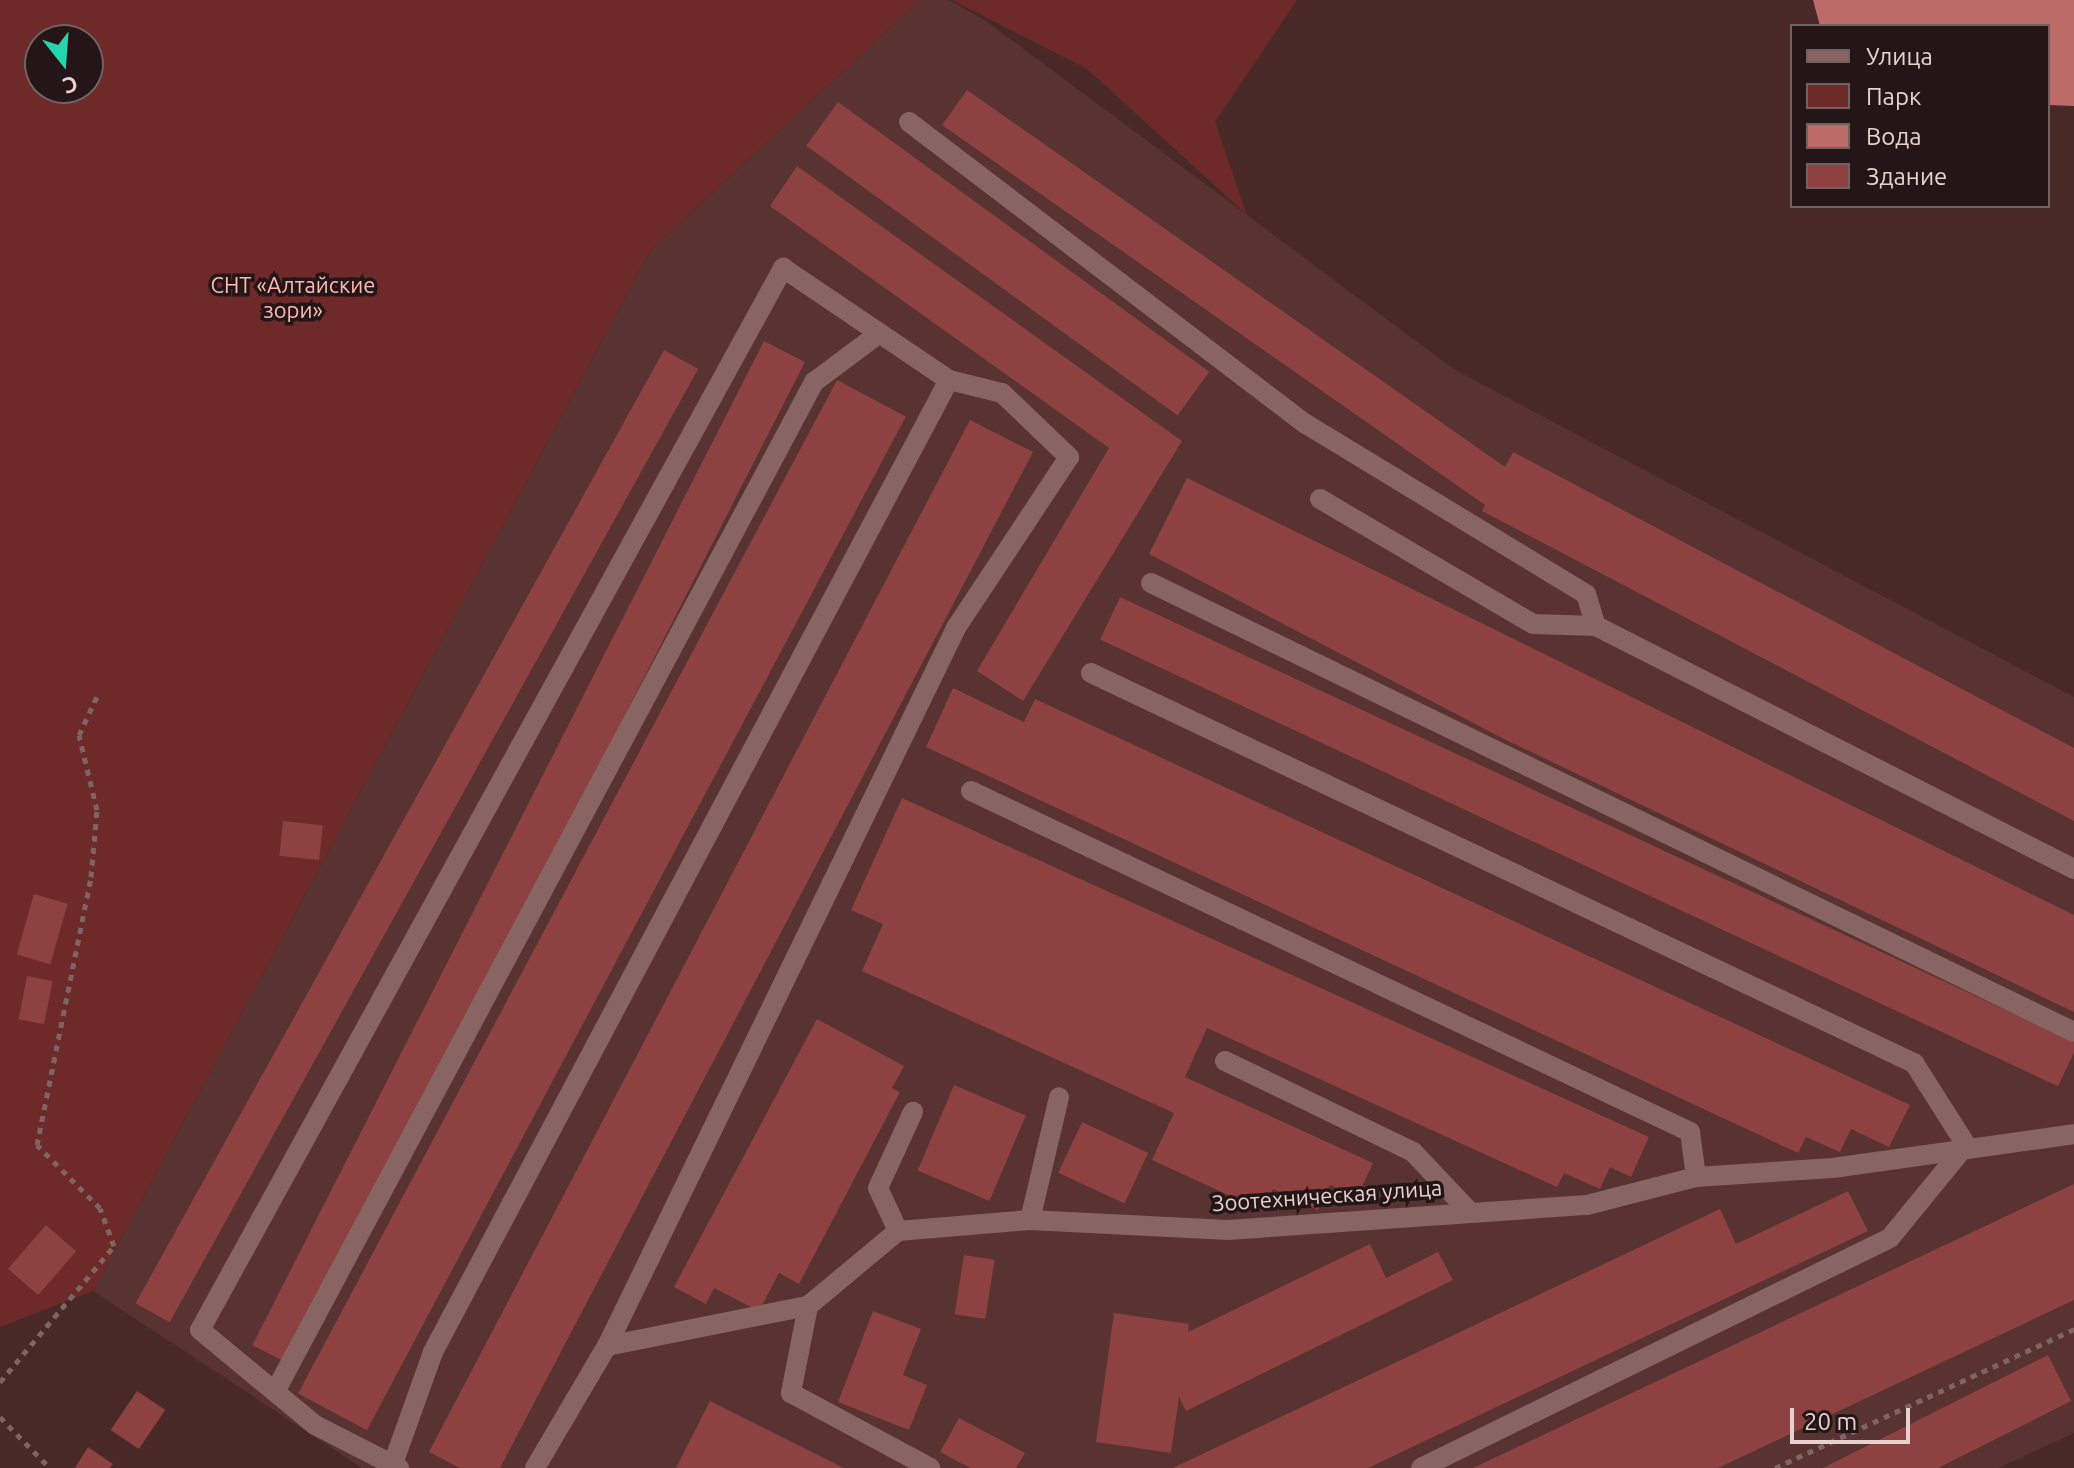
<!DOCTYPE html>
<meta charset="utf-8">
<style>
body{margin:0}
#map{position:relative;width:2074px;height:1468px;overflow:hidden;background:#482928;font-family:Ubuntu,sans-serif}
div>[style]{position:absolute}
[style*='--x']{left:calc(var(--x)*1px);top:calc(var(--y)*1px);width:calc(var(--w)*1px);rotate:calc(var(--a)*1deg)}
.built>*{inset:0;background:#583332}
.green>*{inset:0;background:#6e2929}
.water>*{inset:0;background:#bd6b68}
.building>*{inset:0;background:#8d4140;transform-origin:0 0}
.path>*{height:5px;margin-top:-2.5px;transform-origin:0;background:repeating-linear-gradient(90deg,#7f6463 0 6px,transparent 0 12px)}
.service>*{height:20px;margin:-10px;padding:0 10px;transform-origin:10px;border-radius:10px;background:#886462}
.minor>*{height:20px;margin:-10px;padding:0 10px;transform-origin:10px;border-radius:10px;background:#886462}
span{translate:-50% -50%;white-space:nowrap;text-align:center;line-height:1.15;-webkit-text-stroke:7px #241616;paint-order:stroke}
.park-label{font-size:22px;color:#feb9b5}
.street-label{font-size:22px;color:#e6d1cf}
.legend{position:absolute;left:1790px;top:24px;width:260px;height:184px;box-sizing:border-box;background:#241616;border:2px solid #726160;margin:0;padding:10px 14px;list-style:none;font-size:24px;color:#e6d1cf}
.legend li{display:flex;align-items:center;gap:16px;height:40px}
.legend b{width:40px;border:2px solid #726160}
.north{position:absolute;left:24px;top:24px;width:80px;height:80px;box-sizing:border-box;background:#241616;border:2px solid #726160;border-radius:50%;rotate:163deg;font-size:22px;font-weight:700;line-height:32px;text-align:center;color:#e6d1cf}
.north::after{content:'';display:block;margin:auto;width:28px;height:36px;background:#24d5ae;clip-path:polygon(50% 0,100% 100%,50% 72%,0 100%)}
.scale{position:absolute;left:1790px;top:1408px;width:120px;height:36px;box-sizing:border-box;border:4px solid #e6d1cf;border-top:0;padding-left:10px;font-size:24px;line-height:28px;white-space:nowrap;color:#e6d1cf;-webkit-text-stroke:6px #241616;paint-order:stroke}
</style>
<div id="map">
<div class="built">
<div style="clip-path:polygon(920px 0,949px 0,986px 21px,1455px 370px,2074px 697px,2074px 1433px,1998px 1468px,362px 1468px,93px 1291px,650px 251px)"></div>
</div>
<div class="green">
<div style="clip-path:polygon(evenodd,0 0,920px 0,650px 251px,93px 1291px,0 1327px,0 0,40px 40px,88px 40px,88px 88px,40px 88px,40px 40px)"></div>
<div style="clip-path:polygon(952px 0,1297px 0,1215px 122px,1247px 215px,1087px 69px)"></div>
</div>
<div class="water">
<div style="clip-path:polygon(1813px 0,2074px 0,2074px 106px,2048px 105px,2048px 26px,1820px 26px)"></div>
</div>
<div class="building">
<div style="clip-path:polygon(967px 90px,1505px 467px,1513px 452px,2074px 748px,2074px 821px,1482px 511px,1485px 505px,942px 125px)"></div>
<div style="left:838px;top:102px;width:459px;height:54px;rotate:36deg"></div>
<div style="clip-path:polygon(797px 166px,1182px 441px,1023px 701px,977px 671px,1109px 448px,770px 206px)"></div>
<div style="left:764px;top:341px;width:46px;height:1127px;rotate:27deg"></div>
<div style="left:664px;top:350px;width:39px;height:1090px;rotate:29deg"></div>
<div style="left:837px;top:380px;width:78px;height:1148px;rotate:28deg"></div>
<div style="clip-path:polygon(970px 420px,1033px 452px,500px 1468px,460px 1468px,429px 1452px)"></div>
<div style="clip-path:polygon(1187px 478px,2074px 915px,2074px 1012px,1504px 739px,1149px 554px)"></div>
<div style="left:1120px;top:597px;width:1057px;height:47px;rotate:25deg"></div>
<div style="clip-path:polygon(953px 688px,1024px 722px,1035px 699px,1910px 1105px,1889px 1147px,1851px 1129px,1840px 1152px,1806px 1137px,1798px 1153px,926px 747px)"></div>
<div style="clip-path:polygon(902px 798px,1649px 1137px,1631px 1177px,1610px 1167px,1600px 1189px,1564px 1173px,1557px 1187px,1207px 1028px,1185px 1077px,1373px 1163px,1357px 1197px,1330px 1185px,1318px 1210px,1273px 1189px,1263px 1211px,1152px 1160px,1174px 1113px,862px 971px,883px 924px,851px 910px)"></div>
<div style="left:283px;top:821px;width:40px;height:35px;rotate:6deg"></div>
<div style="left:34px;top:894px;width:35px;height:63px;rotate:16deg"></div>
<div style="left:27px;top:976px;width:26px;height:44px;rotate:11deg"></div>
<div style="clip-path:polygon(817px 1019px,904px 1066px,892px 1088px,900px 1092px,799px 1284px,779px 1273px,759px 1311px,714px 1288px,706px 1304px,674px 1287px)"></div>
<div style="left:954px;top:1085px;width:78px;height:93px;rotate:23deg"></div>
<div style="left:1082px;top:1122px;width:73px;height:56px;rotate:25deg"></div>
<div style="clip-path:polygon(2074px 1184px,2074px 1300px,1718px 1468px,1473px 1468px)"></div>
<div style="clip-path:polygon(1848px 1191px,1868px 1231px,1368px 1468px,1173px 1468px,1720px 1209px,1736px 1244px)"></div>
<div style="left:46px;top:1225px;width:40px;height:58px;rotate:41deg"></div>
<div style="clip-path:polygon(1370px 1244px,1386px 1278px,1438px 1252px,1453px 1280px,1186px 1411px,1179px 1397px,1171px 1453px,1096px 1442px,1114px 1313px,1189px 1324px,1188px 1332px)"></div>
<div style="left:964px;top:1255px;width:31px;height:60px;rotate:9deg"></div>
<div style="clip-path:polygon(873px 1311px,921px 1329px,903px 1375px,927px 1385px,909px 1430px,838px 1402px)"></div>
<div style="clip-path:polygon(2048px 1355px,2071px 1401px,1938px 1468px,1823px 1468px)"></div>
<div style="left:137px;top:1391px;width:34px;height:47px;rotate:34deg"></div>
<div style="clip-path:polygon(710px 1401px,844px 1468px,676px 1468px)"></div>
<div style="clip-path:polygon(959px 1418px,1025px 1453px,1016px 1468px,970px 1468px,940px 1452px)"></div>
<div style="clip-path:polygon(88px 1447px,113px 1464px,110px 1468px,75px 1468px)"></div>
</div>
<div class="path">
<div style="--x:0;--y:1382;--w:177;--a:-50"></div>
<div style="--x:114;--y:1246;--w:40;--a:-110.2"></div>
<div style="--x:100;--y:1208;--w:89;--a:-135"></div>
<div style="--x:37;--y:1145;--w:273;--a:-78.6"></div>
<div style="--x:91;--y:877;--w:67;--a:-84.9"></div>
<div style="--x:97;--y:810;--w:77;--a:-103.5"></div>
<div style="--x:79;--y:735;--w:45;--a:-65.1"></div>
<div style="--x:0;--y:1417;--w:71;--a:45.6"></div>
<div style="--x:1775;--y:1468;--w:330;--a:-24.9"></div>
</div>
<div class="service">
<div style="--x:909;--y:122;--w:499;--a:37.3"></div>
<div style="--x:1306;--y:424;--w:328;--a:31.3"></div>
<div style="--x:1586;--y:594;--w:34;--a:73"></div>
<div style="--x:1596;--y:626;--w:536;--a:26.95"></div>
<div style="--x:1320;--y:499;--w:247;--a:30.4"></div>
<div style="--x:1533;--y:624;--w:63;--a:1.8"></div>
<div style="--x:1151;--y:583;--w:1026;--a:25.94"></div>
<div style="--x:1091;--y:673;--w:911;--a:25.36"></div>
<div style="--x:1914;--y:1063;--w:97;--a:57.6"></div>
<div style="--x:1966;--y:1145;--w:120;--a:129.3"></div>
<div style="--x:1890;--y:1238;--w:522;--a:153.88"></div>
<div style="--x:971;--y:791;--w:796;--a:25.37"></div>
<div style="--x:1690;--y:1132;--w:45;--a:82.4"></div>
<div style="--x:1225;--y:1061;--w:209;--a:25.8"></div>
<div style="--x:1413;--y:1152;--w:79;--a:46.5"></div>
<div style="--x:1030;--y:1220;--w:126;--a:-76.7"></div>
<div style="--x:898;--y:1231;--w:47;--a:-114.9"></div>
<div style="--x:878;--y:1188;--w:84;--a:-65.3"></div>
<div style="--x:808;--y:1306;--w:89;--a:101.1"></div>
<div style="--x:791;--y:1393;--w:158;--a:28.3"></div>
<div style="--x:276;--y:1390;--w:1143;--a:-61.91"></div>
<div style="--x:814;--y:382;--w:79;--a:-36.7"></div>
<div style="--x:394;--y:1461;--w:116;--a:-70.3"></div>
<div style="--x:433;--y:1352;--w:1100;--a:-62.04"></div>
<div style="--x:399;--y:1468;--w:94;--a:-152.9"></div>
<div style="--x:315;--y:1425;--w:149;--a:-140.4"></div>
<div style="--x:200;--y:1330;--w:1212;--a:-61.23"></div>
<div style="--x:783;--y:268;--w:200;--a:34"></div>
<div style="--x:949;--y:380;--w:55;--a:13.8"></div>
<div style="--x:1002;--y:393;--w:93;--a:43.7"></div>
<div style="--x:1069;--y:457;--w:205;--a:123.5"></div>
<div style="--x:956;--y:628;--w:798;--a:115.92"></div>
</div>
<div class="minor">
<div style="--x:535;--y:1468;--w:142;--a:-59.5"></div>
<div style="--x:607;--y:1346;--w:205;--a:-11.3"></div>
<div style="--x:808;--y:1306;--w:117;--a:-39.8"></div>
<div style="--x:898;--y:1231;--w:132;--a:-4.8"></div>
<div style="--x:1030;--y:1220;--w:198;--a:2.9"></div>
<div style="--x:1228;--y:1230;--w:360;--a:-4"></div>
<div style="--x:1587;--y:1205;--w:113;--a:-14.4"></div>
<div style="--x:1696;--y:1177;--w:137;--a:-3.8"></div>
<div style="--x:1833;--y:1168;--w:243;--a:-8"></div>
</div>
<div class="park-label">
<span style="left:293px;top:297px">СНТ «Алтайские<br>зори»</span>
</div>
<div class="street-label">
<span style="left:1327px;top:1195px;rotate:-4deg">Зоотехническая улица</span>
</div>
<ul class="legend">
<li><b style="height:10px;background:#886462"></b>Улица</li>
<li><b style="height:22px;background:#6e2929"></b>Парк</li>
<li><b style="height:22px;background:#bd6b68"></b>Вода</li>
<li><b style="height:22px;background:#8d4140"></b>Здание</li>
</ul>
<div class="north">С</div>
<div class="scale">20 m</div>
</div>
